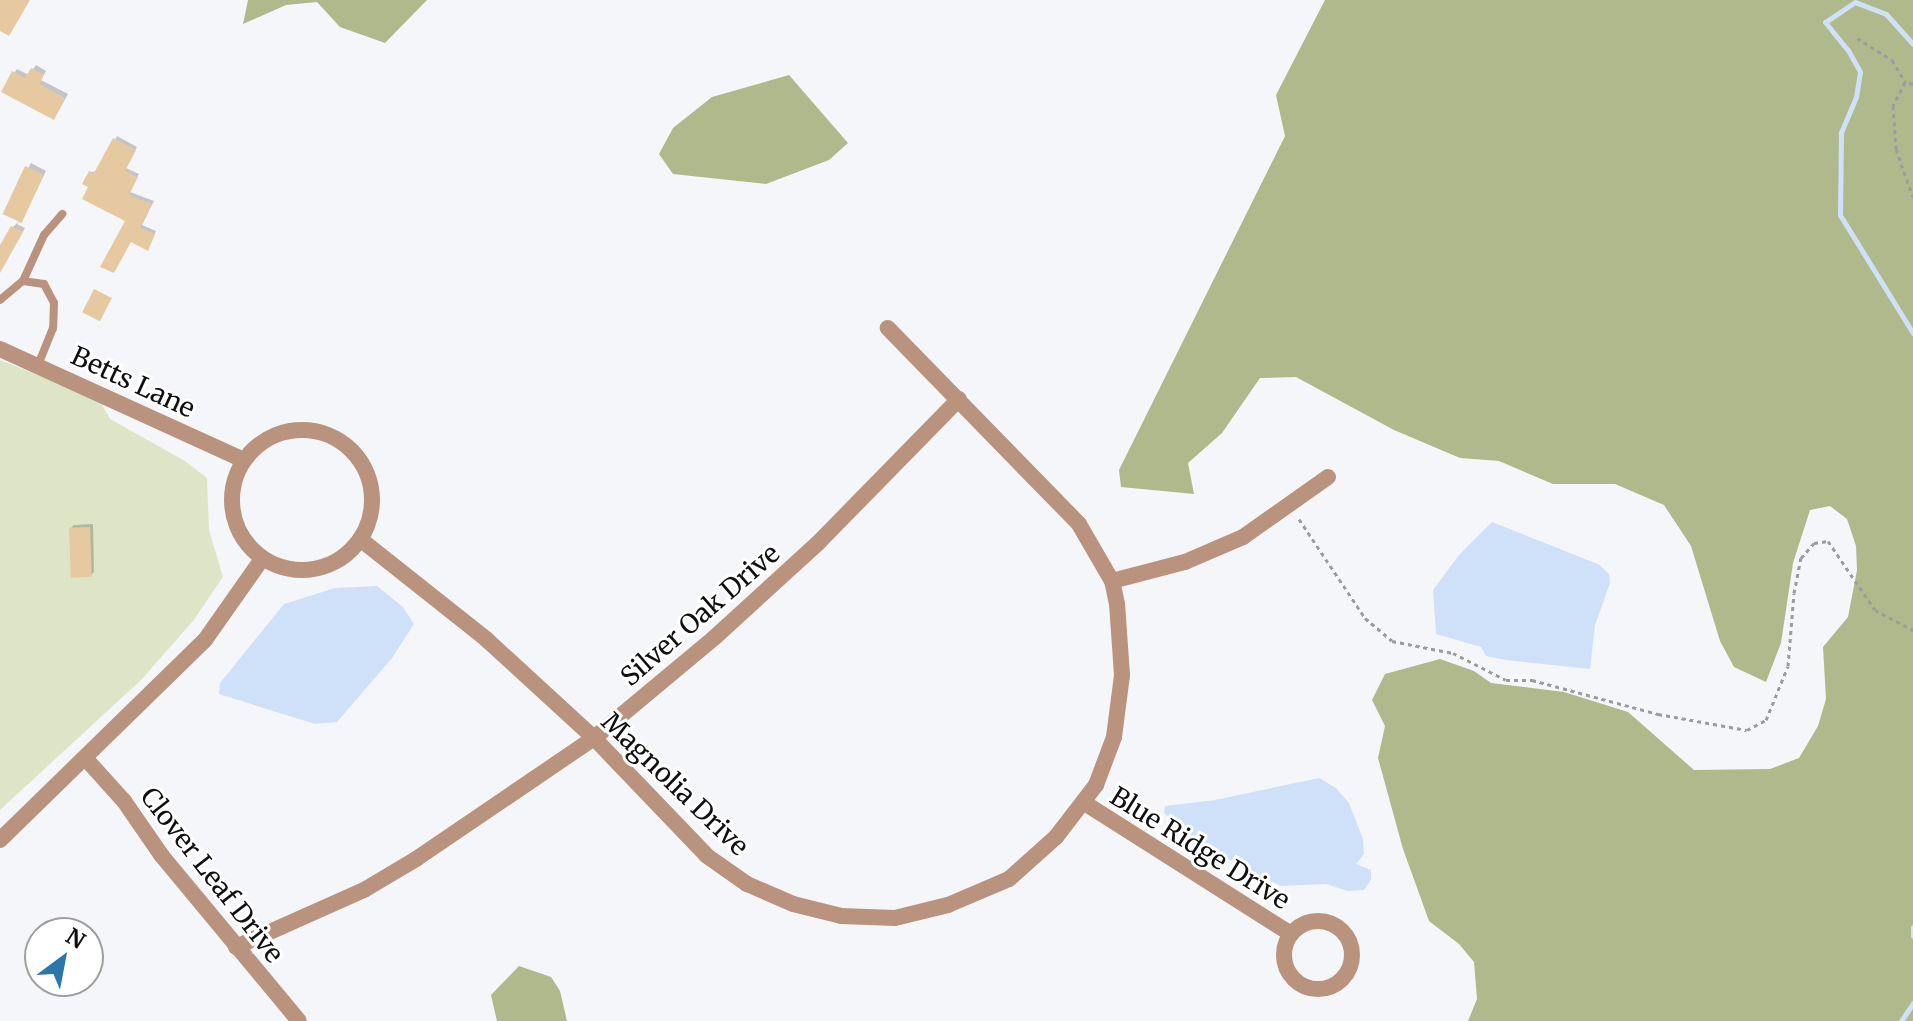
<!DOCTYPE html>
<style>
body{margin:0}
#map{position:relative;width:1913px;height:1021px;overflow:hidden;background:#f5f6f9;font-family:Merriweather,serif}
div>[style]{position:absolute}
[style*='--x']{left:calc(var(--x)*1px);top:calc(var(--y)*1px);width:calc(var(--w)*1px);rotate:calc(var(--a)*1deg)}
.green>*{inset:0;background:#dee5c7}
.forest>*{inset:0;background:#afb98c}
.water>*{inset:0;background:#cfe1f8}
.shadow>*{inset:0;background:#0003}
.stream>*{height:5px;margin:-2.5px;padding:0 2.5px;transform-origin:2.5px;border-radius:2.5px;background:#cfe1f8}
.building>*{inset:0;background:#e7c9a1;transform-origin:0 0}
.path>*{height:3px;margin-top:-1.5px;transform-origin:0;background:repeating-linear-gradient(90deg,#9b9c9e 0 4px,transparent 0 8px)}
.lane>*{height:8px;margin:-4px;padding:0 4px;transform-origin:4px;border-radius:4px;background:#ba937f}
.street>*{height:16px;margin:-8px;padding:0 8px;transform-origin:8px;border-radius:8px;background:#ba937f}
.street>.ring{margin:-8px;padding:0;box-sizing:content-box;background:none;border:16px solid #ba937f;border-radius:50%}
span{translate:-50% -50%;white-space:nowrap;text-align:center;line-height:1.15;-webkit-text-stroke:6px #fff;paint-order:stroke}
.street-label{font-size:26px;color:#101011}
.north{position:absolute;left:24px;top:917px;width:80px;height:80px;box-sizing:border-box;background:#fff;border:2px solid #9f9fa0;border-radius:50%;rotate:32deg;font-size:22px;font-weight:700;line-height:32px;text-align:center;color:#101011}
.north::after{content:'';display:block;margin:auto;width:28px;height:36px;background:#2b77aa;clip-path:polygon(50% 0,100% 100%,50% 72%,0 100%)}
</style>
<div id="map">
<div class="green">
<div style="clip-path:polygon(0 360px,99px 399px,110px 419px,185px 461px,207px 478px,209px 530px,223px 577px,193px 621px,141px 680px,0 810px)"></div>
</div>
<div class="forest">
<div style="clip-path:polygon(248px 0,427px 0,385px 43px,340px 27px,317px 2px,286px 5px,243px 24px)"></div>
<div style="clip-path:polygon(1325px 0,1913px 0,1913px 1021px,1468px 1021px,1477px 999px,1474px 962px,1459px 944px,1429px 921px,1403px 849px,1378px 758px,1385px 726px,1372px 700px,1385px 674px,1440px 659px,1474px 671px,1491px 683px,1564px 692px,1628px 712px,1694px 770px,1770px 769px,1799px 758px,1818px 726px,1826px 699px,1823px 647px,1848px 617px,1857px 570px,1856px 546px,1847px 519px,1830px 506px,1810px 510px,1793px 563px,1781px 643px,1766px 682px,1734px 667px,1720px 641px,1691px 546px,1664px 505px,1615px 484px,1553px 484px,1499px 461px,1460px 458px,1394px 430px,1296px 377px,1260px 378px,1222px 433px,1188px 463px,1194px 494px,1121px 487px,1119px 470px,1285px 136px,1276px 95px)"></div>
<div style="clip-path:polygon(789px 75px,848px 143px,829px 160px,766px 184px,673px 174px,659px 154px,673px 128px,712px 97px)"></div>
<div style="clip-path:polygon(519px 966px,551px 977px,560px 991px,567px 1021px,497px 1021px,491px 995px)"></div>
</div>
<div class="water">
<div style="clip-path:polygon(1492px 522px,1600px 565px,1609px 574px,1610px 583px,1595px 625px,1590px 669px,1506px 660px,1486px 656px,1481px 647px,1436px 634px,1433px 590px,1459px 555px)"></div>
<div style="clip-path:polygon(377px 586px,403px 607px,414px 624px,392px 658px,337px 722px,315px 724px,219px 694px,220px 683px,284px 604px,335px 588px)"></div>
<div style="clip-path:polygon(1319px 778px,1336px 788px,1349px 803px,1363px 839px,1364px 854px,1356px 864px,1371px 870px,1371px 880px,1364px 890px,1348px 891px,1326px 884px,1281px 886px,1206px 848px,1164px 813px,1165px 806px,1215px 800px)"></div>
</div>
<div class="shadow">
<div style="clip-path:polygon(36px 65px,46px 71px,41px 80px,68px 94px,57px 114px,14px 73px,17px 69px,29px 75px)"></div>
<div style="clip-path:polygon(117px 136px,137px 147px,126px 168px,139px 174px,130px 192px,154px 201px,142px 225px,156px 231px,148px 248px,127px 220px,91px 186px,91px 172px,97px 171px)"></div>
<div style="clip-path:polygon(31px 163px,46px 171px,23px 217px,17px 224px,25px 228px,0 272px,0 249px,13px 227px,19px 221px,4px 213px)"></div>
<div style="clip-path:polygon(93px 524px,94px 572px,91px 575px,71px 528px,74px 525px)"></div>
</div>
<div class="stream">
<div style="--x:1913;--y:44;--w:40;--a:-132"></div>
<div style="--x:1886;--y:14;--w:33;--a:-159"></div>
<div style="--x:1855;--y:2;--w:36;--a:146"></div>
<div style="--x:1825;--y:22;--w:36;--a:51"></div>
<div style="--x:1848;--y:50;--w:25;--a:61"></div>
<div style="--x:1860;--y:72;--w:25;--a:99"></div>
<div style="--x:1856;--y:97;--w:39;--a:113"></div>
<div style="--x:1841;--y:133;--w:82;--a:90.7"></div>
<div style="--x:1840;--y:215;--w:139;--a:58.3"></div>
<div style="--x:1913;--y:927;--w:9;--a:90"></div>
<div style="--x:1901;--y:1021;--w:22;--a:-56"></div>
</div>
<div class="building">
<div style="clip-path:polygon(0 0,30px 0,9px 36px,0 31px)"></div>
<div style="clip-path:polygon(31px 68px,44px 75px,39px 84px,65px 98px,54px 120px,1px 92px,12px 71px,25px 78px)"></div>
<div style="clip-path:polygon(113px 138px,136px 150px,125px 171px,138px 177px,129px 195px,152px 204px,140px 228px,155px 234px,148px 251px,131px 242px,114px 273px,100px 267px,125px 221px,82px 199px,88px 187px,82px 184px,89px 171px,94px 173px)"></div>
<div style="left:25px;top:166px;width:21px;height:53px;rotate:25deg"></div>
<div style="clip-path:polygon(11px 226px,23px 232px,0 273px,0 245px)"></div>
<div style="left:94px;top:289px;width:20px;height:26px;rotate:27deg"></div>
<div style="left:90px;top:527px;width:50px;height:21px;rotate:88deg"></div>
</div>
<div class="path">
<div style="--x:1857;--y:38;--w:41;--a:32.2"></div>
<div style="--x:1892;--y:60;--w:26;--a:59"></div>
<div style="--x:1913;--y:84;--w:8;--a:-166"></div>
<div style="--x:1905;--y:82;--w:27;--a:117"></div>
<div style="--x:1893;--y:106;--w:43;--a:86"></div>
<div style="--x:1896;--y:149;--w:51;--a:70.5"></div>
<div style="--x:1299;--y:519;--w:119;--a:56.3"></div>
<div style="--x:1365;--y:618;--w:35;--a:40"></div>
<div style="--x:1392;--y:641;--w:62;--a:11.1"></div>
<div style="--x:1453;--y:653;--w:59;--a:27"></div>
<div style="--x:1506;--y:680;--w:26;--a:0"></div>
<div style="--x:1532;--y:680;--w:131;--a:15.1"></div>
<div style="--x:1658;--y:714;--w:90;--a:10.2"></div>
<div style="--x:1747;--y:730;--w:21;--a:-28"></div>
<div style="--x:1766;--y:720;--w:58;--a:-67.8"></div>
<div style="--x:1788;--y:666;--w:73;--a:-85.3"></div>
<div style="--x:1794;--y:593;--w:36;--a:-79"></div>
<div style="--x:1801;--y:558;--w:20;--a:-49"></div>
<div style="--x:1814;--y:543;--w:14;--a:-8"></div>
<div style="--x:1828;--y:541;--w:83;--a:55.7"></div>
<div style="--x:1875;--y:610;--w:43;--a:27.8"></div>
</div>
<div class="lane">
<div style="--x:23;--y:281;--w:51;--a:-65.5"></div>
<div style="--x:44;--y:235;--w:28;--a:-49"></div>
<div style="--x:0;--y:300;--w:30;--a:-40"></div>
<div style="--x:23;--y:281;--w:21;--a:8"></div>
<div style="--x:44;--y:284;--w:21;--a:62"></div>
<div style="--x:54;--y:303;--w:25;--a:92"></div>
<div style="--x:53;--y:328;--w:40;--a:112"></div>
</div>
<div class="street">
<div style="--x:0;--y:349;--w:268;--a:24.5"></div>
<div class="ring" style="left:232px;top:430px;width:124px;height:124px"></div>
<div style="--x:360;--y:539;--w:161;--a:38.4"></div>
<div style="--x:486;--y:639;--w:147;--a:42.5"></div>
<div style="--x:594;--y:738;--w:163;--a:46.2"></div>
<div style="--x:707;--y:856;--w:49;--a:35"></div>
<div style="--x:747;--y:884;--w:50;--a:23.5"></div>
<div style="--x:793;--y:904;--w:49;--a:14"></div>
<div style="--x:841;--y:916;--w:54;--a:2.1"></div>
<div style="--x:895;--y:918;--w:55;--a:-13.8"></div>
<div style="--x:948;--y:905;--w:66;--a:-23.1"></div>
<div style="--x:1009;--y:879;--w:63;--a:-41.8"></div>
<div style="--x:1056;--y:837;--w:66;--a:-52.4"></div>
<div style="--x:1096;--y:785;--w:51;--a:-69.4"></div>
<div style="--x:1114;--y:737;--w:63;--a:-82.6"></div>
<div style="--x:1122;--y:675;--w:71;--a:-94"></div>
<div style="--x:1117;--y:604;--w:24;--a:-102"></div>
<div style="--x:1112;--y:581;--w:66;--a:-120.1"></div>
<div style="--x:1079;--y:524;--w:274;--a:-134.3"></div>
<div style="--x:1112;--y:581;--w:75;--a:-14.6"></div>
<div style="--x:1185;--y:562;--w:63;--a:-23.3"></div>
<div style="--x:1243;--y:537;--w:104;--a:-35.2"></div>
<div style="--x:86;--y:759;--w:57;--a:47.9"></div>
<div style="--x:124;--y:801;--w:67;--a:55.4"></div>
<div style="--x:162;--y:856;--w:214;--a:50.3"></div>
<div style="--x:1083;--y:802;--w:246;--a:32.4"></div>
<div style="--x:0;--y:840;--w:286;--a:-44.3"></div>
<div style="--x:205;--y:640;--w:99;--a:-54.9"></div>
<div class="ring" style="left:1284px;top:921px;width:52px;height:52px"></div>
<div style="--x:236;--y:947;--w:140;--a:-24"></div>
<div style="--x:364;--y:890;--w:61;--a:-30.8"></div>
<div style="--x:416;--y:859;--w:215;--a:-34.2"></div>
<div style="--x:594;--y:738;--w:156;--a:-39.8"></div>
<div style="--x:714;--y:638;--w:142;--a:-42.4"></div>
<div style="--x:819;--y:542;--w:200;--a:-45.6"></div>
</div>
<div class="street-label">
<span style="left:133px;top:382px;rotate:25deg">Betts Lane</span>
<span style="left:700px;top:615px;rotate:-41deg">Silver Oak Drive</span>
<span style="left:675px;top:784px;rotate:44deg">Magnolia Drive</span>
<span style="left:1200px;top:848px;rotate:32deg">Blue Ridge Drive</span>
<span style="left:212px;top:875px;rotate:52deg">Clover Leaf Drive</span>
</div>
<div class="north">N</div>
</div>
